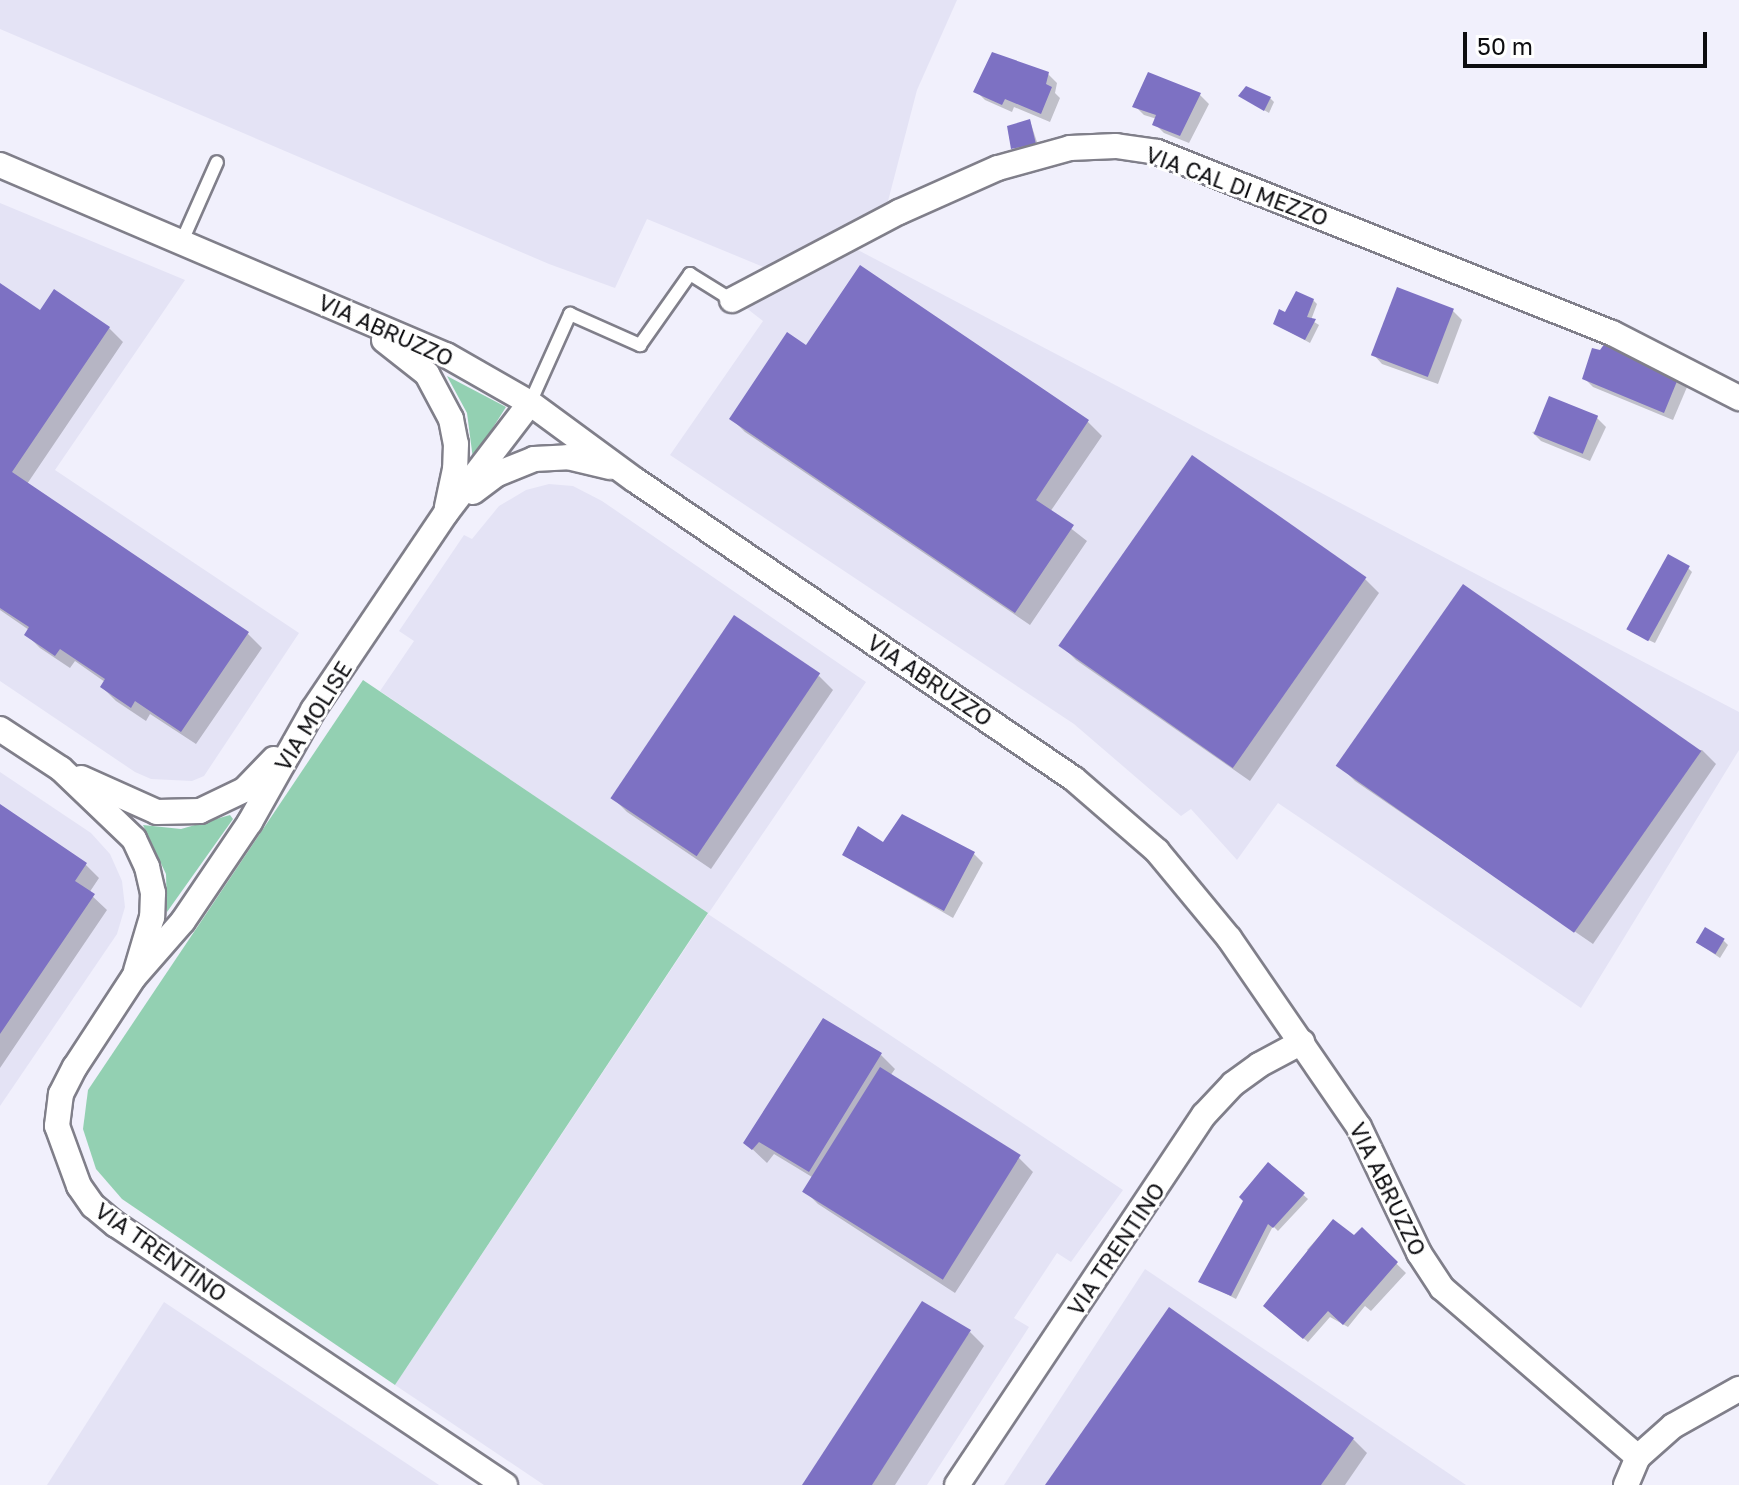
<!DOCTYPE html>
<style>
body{margin:0}
#map{position:relative;width:1739px;height:1485px;overflow:hidden;background:#f1f0fc;font-family:"Golos Text",sans-serif}
div>[style]{position:absolute}
[style*='--x']{left:calc(var(--x)*1px);top:calc(var(--y)*1px);width:calc(var(--w)*1px);rotate:calc(var(--a)*1deg)}
.built>*{inset:0;background:#e4e3f5}
.green>*{inset:0;background:#93d0b2}
.shadow>*{inset:0;background:#0003}
.building>*{inset:0;background:#7d71c3;transform-origin:0 0}
.roads{filter:drop-shadow(2px 0 #807f8a) drop-shadow(-2px 0 #807f8a) drop-shadow(0 2px #807f8a) drop-shadow(0 -2px #807f8a)}
.service>*{height:12px;margin:-6px;padding:0 6px;transform-origin:6px;border-radius:6px;background:#fff}
.minor>*{height:24px;margin:-12px;padding:0 12px;transform-origin:12px;border-radius:12px;background:#fff}
span{translate:-50% -50%;white-space:nowrap;text-align:center;line-height:1.15;-webkit-text-stroke:6px #fff;paint-order:stroke}
.street-label{font-size:22px;color:#0d0d10}
.scale{position:absolute;left:1463px;top:32px;width:244px;height:36px;box-sizing:border-box;border:4px solid #0d0d10;border-top:0;padding-left:10px;font-size:24px;line-height:28px;white-space:nowrap;color:#0d0d10;-webkit-text-stroke:6px #fff;paint-order:stroke}
</style>
<div id="map">
<div class="built">
<div style="clip-path:polygon(0 0,957px 0,917px 90px,887px 205px,766px 268px,647px 219px,615px 288px,549px 264px,0 29px)"></div>
<div style="clip-path:polygon(0 203px,185px 280px,55px 470px,299px 633px,204px 776px,192px 781px,151px 779px,135px 772px,0 681px)"></div>
<div style="clip-path:polygon(856px 249px,1739px 712px,1739px 750px,1581px 1008px,1278px 803px,1237px 860px,1191px 809px,1181px 816px,1074px 724px,670px 455px,763px 321px,745px 307px)"></div>
<div style="clip-path:polygon(549px 484px,573px 486px,602px 501px,866px 682px,708px 914px,1123px 1190px,1071px 1262px,1057px 1253px,1014px 1318px,1029px 1327px,927px 1485px,544px 1485px,395px 1385px,708px 914px,380px 691px,414px 641px,399px 631px,464px 535px,472px 539px,499px 506px,526px 490px)"></div>
<div style="clip-path:polygon(0 772px,91px 833px,110px 854px,122px 881px,125px 907px,117px 934px,0 1106px)"></div>
<div style="clip-path:polygon(1145px 1269px,1466px 1485px,1004px 1485px)"></div>
<div style="clip-path:polygon(164px 1302px,439px 1485px,47px 1485px)"></div>
</div>
<div class="green">
<div style="clip-path:polygon(447px 376px,506px 407px,473px 459px,467px 413px)"></div>
<div style="clip-path:polygon(363px 680px,708px 913px,395px 1385px,122px 1199px,96px 1169px,83px 1129px,88px 1090px)"></div>
<div style="clip-path:polygon(230px 815px,233px 819px,167px 912px,166px 874px,143px 825px,181px 829px)"></div>
</div>
<div class="shadow">
<div style="clip-path:polygon(1048px 74px,1057px 83px,1055px 93px,1060px 98px,1050px 122px,1014px 107px,1012px 112px,985px 100px,976px 91px)"></div>
<div style="clip-path:polygon(1200px 95px,1209px 104px,1189px 143px,1164px 133px,1155px 124px,1157px 119px,1144px 115px,1135px 106px)"></div>
<div style="clip-path:polygon(1270px 98px,1274px 102px,1269px 113px,1245px 99px)"></div>
<div style="clip-path:polygon(1030px 121px,1039px 148px,1017px 152px,1013px 148px)"></div>
<div style="clip-path:polygon(860px 268px,1088px 422px,1102px 436px,1050px 512px,1087px 541px,1030px 625px,745px 432px,731px 418px,806px 347px)"></div>
<div style="clip-path:polygon(0 286px,40px 313px,109px 328px,123px 342px,27px 484px,248px 634px,262px 648px,196px 744px,150px 714px,146px 721px,116px 701px,102px 687px,105px 682px,75px 661px,70px 668px,40px 648px,26px 634px,29px 630px,0 610px)"></div>
<div style="clip-path:polygon(1313px 300px,1317px 304px,1311px 320px,1319px 325px,1310px 343px,1275px 324px)"></div>
<div style="clip-path:polygon(1453px 311px,1462px 320px,1438px 384px,1382px 364px,1373px 354px)"></div>
<div style="clip-path:polygon(1584px 378px,1690px 380px,1673px 420px,1593px 387px)"></div>
<div style="clip-path:polygon(1597px 418px,1606px 427px,1590px 461px,1541px 441px,1532px 432px)"></div>
<div style="clip-path:polygon(1192px 458px,1365px 579px,1379px 593px,1250px 781px,1076px 660px,1062px 646px)"></div>
<div style="clip-path:polygon(1688px 568px,1692px 572px,1655px 643px,1631px 632px,1627px 628px)"></div>
<div style="clip-path:polygon(819px 676px,833px 690px,711px 869px,627px 812px,613px 798px)"></div>
<div style="clip-path:polygon(1702px 750px,1716px 764px,1593px 944px,1355px 781px,1341px 767px)"></div>
<div style="clip-path:polygon(0 806px,85px 864px,99px 878px,89px 893px,107px 910px,0 1068px)"></div>
<div style="clip-path:polygon(882px 843px,974px 854px,983px 863px,953px 918px,844px 855px)"></div>
<div style="clip-path:polygon(1724px 941px,1728px 945px,1720px 958px,1698px 943px)"></div>
<div style="clip-path:polygon(881px 1055px,895px 1069px,890px 1076px,1019px 1158px,1033px 1172px,955px 1293px,818px 1204px,804px 1190px,812px 1177px,774px 1154px,767px 1163px,746px 1143px)"></div>
<div style="clip-path:polygon(1269px 1165px,1308px 1199px,1278px 1231px,1273px 1226px,1236px 1299px,1201px 1281px)"></div>
<div style="clip-path:polygon(1333px 1221px,1354px 1238px,1362px 1230px,1406px 1273px,1371px 1311px,1365px 1306px,1348px 1327px,1330px 1317px,1308px 1342px,1269px 1309px,1311px 1254px,1307px 1250px)"></div>
<div style="clip-path:polygon(970px 1332px,984px 1346px,895px 1485px,804px 1485px)"></div>
<div style="clip-path:polygon(1353px 1439px,1367px 1453px,1345px 1485px,1047px 1485px)"></div>
</div>
<div class="building">
<div style="clip-path:polygon(992px 52px,1049px 72px,1046px 84px,1052px 87px,1041px 114px,1005px 99px,1002px 105px,973px 92px)"></div>
<div style="clip-path:polygon(1148px 72px,1201px 93px,1180px 136px,1152px 125px,1156px 115px,1132px 107px)"></div>
<div style="clip-path:polygon(1246px 86px,1271px 97px,1264px 111px,1238px 96px)"></div>
<div style="clip-path:polygon(1030px 119px,1036px 144px,1011px 149px,1007px 126px)"></div>
<div style="clip-path:polygon(860px 265px,1089px 420px,1036px 500px,1074px 525px,1015px 613px,729px 419px,787px 332px,806px 345px)"></div>
<div style="clip-path:polygon(0 283px,40px 310px,54px 289px,110px 327px,12px 472px,249px 632px,181px 732px,135px 701px,131px 708px,100px 687px,105px 679px,60px 649px,55px 656px,24px 635px,29px 627px,0 608px)"></div>
<div style="left:1397px;top:287px;width:61px;height:73px;rotate:21deg"></div>
<div style="clip-path:polygon(1296px 291px,1314px 299px,1307px 317px,1316px 319px,1305px 340px,1273px 324px,1279px 309px,1285px 312px)"></div>
<div style="clip-path:polygon(1610px 336px,1682px 369px,1664px 413px,1582px 379px,1592px 348px,1600px 350px)"></div>
<div style="left:1549px;top:396px;width:53px;height:41px;rotate:22deg"></div>
<div style="left:1192px;top:455px;width:213px;height:233px;rotate:35deg"></div>
<div style="left:1668px;top:554px;width:25px;height:86px;rotate:29deg"></div>
<div style="left:1463px;top:584px;width:291px;height:222px;rotate:35deg"></div>
<div style="left:734px;top:615px;width:104px;height:221px;rotate:34deg"></div>
<div style="clip-path:polygon(0 804px,87px 863px,75px 881px,95px 894px,0 1034px)"></div>
<div style="clip-path:polygon(902px 814px,975px 852px,944px 911px,842px 855px,858px 826px,883px 842px)"></div>
<div style="left:1705px;top:927px;width:23px;height:18px;rotate:31deg"></div>
<div style="clip-path:polygon(823px 1018px,882px 1053px,809px 1172px,759px 1142px,752px 1150px,743px 1143px)"></div>
<div style="left:880px;top:1067px;width:166px;height:147px;rotate:32deg"></div>
<div style="clip-path:polygon(1268px 1162px,1305px 1193px,1273px 1228px,1268px 1224px,1231px 1296px,1198px 1282px,1243px 1201px,1239px 1197px)"></div>
<div style="clip-path:polygon(1333px 1219px,1354px 1235px,1362px 1227px,1398px 1262px,1343px 1325px,1328px 1311px,1303px 1339px,1263px 1306px)"></div>
<div style="clip-path:polygon(922px 1301px,971px 1330px,872px 1485px,802px 1485px)"></div>
<div style="clip-path:polygon(1169px 1307px,1354px 1438px,1321px 1485px,1045px 1485px)"></div>
</div>
<div class="roads">
<div class="service">
<div style="--x:182;--y:241;--w:86;--a:-66.1"></div>
<div style="--x:530;--y:403;--w:98;--a:-65.8"></div>
<div style="--x:570;--y:314;--w:77;--a:23.9"></div>
<div style="--x:640;--y:345;--w:87;--a:-54.8"></div>
<div style="--x:690;--y:274;--w:49;--a:31.8"></div>
</div>
<div class="minor">
<div style="--x:0;--y:165;--w:485;--a:23.1"></div>
<div style="--x:446;--y:355;--w:97;--a:29.7"></div>
<div style="--x:530;--y:403;--w:130;--a:36.3"></div>
<div style="--x:635;--y:480;--w:531;--a:34.26"></div>
<div style="--x:1074;--y:779;--w:110;--a:40.9"></div>
<div style="--x:1157;--y:851;--w:113;--a:50.4"></div>
<div style="--x:1229;--y:938;--w:229;--a:55.5"></div>
<div style="--x:1359;--y:1127;--w:140;--a:64.5"></div>
<div style="--x:1419;--y:1253;--w:42;--a:56.7"></div>
<div style="--x:1442;--y:1288;--w:259;--a:40.8"></div>
<div style="--x:732;--y:300;--w:189;--a:-27.8"></div>
<div style="--x:899;--y:212;--w:108;--a:-24"></div>
<div style="--x:998;--y:168;--w:75;--a:-15.5"></div>
<div style="--x:1070;--y:148;--w:46;--a:-2.5"></div>
<div style="--x:1116;--y:146;--w:41;--a:8.3"></div>
<div style="--x:1157;--y:152;--w:490;--a:21.7"></div>
<div style="--x:1612;--y:333;--w:143;--a:27.1"></div>
<div style="--x:384;--y:340;--w:55;--a:38.3"></div>
<div style="--x:427;--y:374;--w:51;--a:61.9"></div>
<div style="--x:451;--y:419;--w:25;--a:79"></div>
<div style="--x:456;--y:444;--w:25;--a:92"></div>
<div style="--x:455;--y:469;--w:39;--a:102"></div>
<div style="--x:473;--y:492;--w:30;--a:-37"></div>
<div style="--x:497;--y:474;--w:40;--a:-22"></div>
<div style="--x:534;--y:459;--w:34;--a:-3"></div>
<div style="--x:568;--y:457;--w:43;--a:13.4"></div>
<div style="--x:0;--y:729;--w:73;--a:33.3"></div>
<div style="--x:61;--y:769;--w:101;--a:43.8"></div>
<div style="--x:134;--y:839;--w:31;--a:65"></div>
<div style="--x:147;--y:867;--w:27;--a:77"></div>
<div style="--x:153;--y:893;--w:24;--a:92"></div>
<div style="--x:152;--y:917;--w:56;--a:106.5"></div>
<div style="--x:81;--y:778;--w:83;--a:24.1"></div>
<div style="--x:157;--y:812;--w:43;--a:-1.3"></div>
<div style="--x:200;--y:811;--w:49;--a:-25.5"></div>
<div style="--x:244;--y:790;--w:43;--a:-45.9"></div>
<div style="--x:505;--y:1485;--w:468;--a:-146.2"></div>
<div style="--x:116;--y:1225;--w:30;--a:-140"></div>
<div style="--x:93;--y:1206;--w:24;--a:-125"></div>
<div style="--x:79;--y:1186;--w:64;--a:-110.1"></div>
<div style="--x:57;--y:1126;--w:32;--a:-83"></div>
<div style="--x:61;--y:1094;--w:30;--a:-63"></div>
<div style="--x:75;--y:1067;--w:108;--a:-56.8"></div>
<div style="--x:134;--y:977;--w:74;--a:-48.8"></div>
<div style="--x:183;--y:921;--w:120;--a:-55.9"></div>
<div style="--x:250;--y:822;--w:129;--a:-60.6"></div>
<div style="--x:313;--y:710;--w:238;--a:-56"></div>
<div style="--x:446;--y:513;--w:138;--a:-52.6"></div>
<div style="--x:957;--y:1485;--w:445;--a:-56.3"></div>
<div style="--x:1204;--y:1115;--w:42;--a:-46.9"></div>
<div style="--x:1233;--y:1084;--w:32;--a:-36"></div>
<div style="--x:1259;--y:1065;--w:49;--a:-28.1"></div>
<div style="--x:1626;--y:1485;--w:30;--a:-67"></div>
<div style="--x:1638;--y:1457;--w:47;--a:-41.5"></div>
<div style="--x:1673;--y:1426;--w:76;--a:-29.3"></div>
</div>
</div>
<div class="street-label">
<span style="left:1237px;top:186px;rotate:20deg">VIA CAL DI MEZZO</span>
<span style="left:386px;top:330px;rotate:24deg">VIA ABRUZZO</span>
<span style="left:930px;top:680px;rotate:34deg">VIA ABRUZZO</span>
<span style="left:313px;top:716px;rotate:-58deg">VIA MOLISE</span>
<span style="left:1388px;top:1189px;rotate:64deg">VIA ABRUZZO</span>
<span style="left:1116px;top:1249px;rotate:-56deg">VIA TRENTINO</span>
<span style="left:161px;top:1252px;rotate:35deg">VIA TRENTINO</span>
</div>
<div class="scale">50 m</div>
</div>
